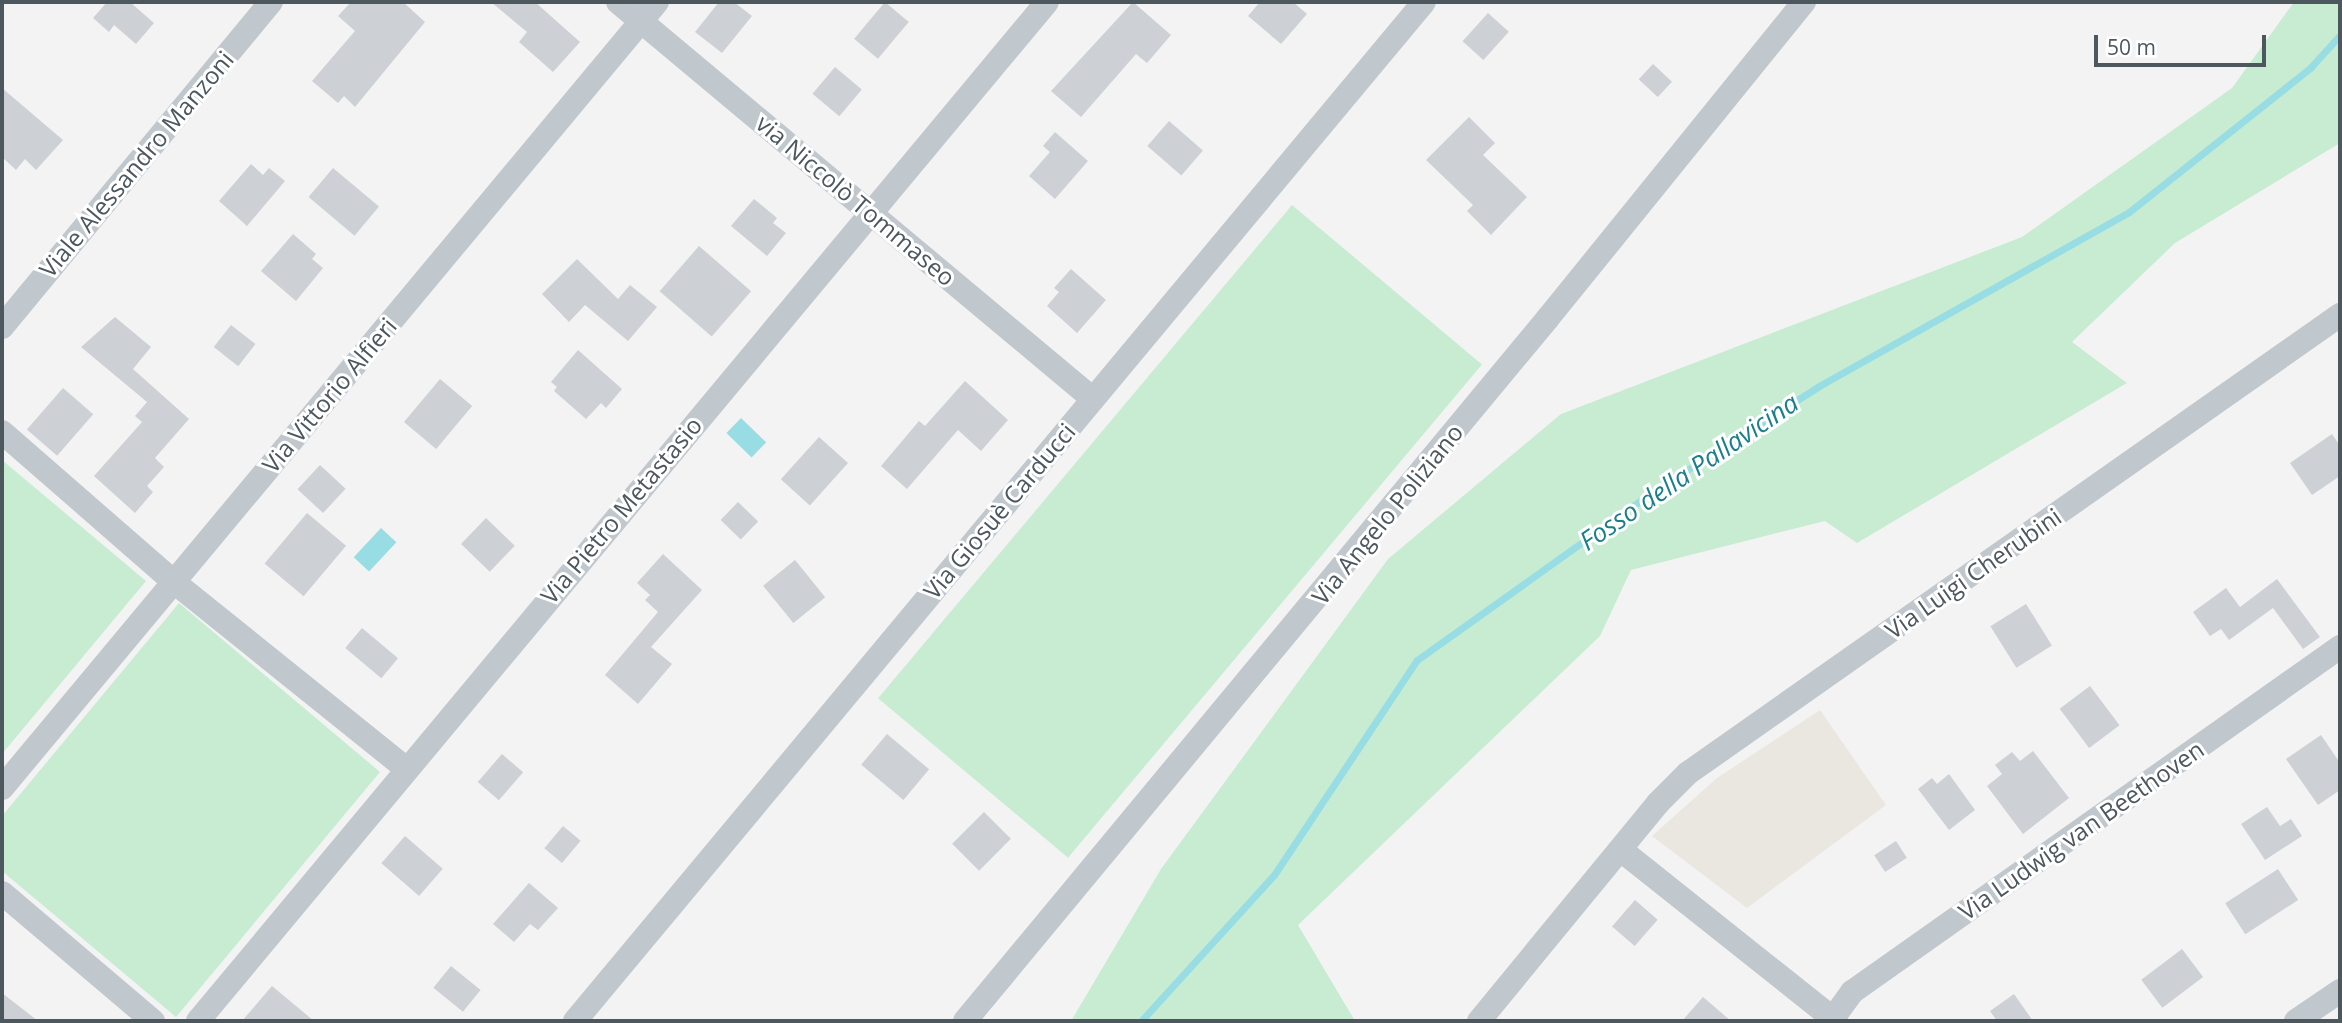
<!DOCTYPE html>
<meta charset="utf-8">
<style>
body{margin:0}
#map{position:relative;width:2342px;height:1023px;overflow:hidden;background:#f4f3f3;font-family:"Open Sans",sans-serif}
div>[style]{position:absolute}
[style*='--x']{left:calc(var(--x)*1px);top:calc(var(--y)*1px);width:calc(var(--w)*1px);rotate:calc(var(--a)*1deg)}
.commercial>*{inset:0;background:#eae7e1}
.green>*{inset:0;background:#c7ecd2;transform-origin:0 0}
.water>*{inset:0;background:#98dce4;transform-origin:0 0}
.stream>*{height:7px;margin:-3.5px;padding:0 3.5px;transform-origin:3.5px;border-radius:3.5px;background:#98dce4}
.building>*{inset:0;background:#cdd0d4;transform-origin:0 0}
.minor>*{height:24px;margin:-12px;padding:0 12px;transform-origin:12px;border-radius:12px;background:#c0c8cd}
span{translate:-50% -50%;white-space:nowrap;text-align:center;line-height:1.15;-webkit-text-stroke:6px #fff;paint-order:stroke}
.street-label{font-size:24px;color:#4c575e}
.water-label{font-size:26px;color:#1a7f8b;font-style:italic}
.frame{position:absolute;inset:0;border:4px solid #4c575e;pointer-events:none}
.scale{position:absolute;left:2094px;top:35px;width:172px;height:32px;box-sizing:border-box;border:4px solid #4c575e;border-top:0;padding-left:9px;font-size:21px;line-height:24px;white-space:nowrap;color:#4c575e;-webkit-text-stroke:5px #fff;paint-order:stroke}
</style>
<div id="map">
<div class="commercial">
<div style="clip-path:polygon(1820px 710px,1886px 805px,1747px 908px,1652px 836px,1717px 778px)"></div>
</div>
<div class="green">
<div style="clip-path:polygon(2294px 2px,2340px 2px,2340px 143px,2175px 243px,2072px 342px,2127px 383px,1857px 543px,1825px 521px,1631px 570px,1600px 636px,1298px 925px,1355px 1021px,1071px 1021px,1161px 869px,1388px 559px,1561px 414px,2022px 237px,2232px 88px)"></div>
<div style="left:1292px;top:205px;width:248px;height:644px;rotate:40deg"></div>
<div style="clip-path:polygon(2px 460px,146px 581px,2px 754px)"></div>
<div style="clip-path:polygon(179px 603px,380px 772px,176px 1017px,2px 871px,2px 816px)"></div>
</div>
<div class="water">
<div style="left:741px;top:418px;width:35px;height:21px;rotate:44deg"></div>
<div style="left:381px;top:528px;width:21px;height:40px;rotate:43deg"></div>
</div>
<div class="stream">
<div style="--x:1141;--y:1021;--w:197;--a:-47.7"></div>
<div style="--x:1274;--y:875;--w:258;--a:-56.4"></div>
<div style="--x:1417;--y:660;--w:284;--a:-35.5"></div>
<div style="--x:1648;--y:495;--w:203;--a:-32.5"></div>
<div style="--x:1819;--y:386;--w:355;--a:-29.3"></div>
<div style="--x:2129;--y:212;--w:233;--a:-38.5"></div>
<div style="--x:2311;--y:67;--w:43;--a:-47.8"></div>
</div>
<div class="building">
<div style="clip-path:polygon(107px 2px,130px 2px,154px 23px,136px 44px,114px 25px,109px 32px,93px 18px)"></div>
<div style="clip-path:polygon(351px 2px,403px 2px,425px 22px,355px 107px,344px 96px,338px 103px,312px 81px,355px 31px,338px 16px)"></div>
<div style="clip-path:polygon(491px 2px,535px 2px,580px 42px,553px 72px,519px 42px,527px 32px)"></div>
<div style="clip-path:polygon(719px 2px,734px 2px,752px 16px,722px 53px,695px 32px)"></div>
<div style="left:885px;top:2px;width:31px;height:48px;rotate:40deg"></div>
<div style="clip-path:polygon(1133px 2px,1171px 35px,1147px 63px,1136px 54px,1081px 117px,1051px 91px)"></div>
<div style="clip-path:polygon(1260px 2px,1293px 2px,1307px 14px,1281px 44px,1248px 16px)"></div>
<div style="left:1488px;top:13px;width:28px;height:38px;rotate:42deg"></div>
<div style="left:1653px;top:64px;width:26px;height:21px;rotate:43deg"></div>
<div style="left:835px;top:67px;width:35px;height:35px;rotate:40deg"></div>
<div style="clip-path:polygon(2px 88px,63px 140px,36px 170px,25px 159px,16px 170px,2px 157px)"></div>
<div style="clip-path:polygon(1469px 117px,1495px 143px,1483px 155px,1527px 197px,1491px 235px,1467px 211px,1473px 205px,1426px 160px)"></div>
<div style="left:1169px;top:121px;width:45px;height:33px;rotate:41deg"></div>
<div style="clip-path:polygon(1055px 132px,1088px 161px,1055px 199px,1029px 176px,1050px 152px,1043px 146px)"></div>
<div style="clip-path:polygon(251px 164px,263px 175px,269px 168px,285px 181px,247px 226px,219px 201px)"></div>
<div style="left:333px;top:168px;width:60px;height:38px;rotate:40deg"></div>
<div style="clip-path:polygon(754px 199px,777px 218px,773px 223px,786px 233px,767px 256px,731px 226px)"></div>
<div style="clip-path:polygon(293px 234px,316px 254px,312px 259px,323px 268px,296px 301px,261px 271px)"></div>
<div style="left:699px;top:246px;width:69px;height:60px;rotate:41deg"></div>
<div style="clip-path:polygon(577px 259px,618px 299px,630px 285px,657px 307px,628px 341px,585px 305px,569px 322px,542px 294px)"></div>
<div style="clip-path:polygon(1071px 269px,1106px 300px,1077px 333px,1047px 306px,1059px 292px,1054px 288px)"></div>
<div style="clip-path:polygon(115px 317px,151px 347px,133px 369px,189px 419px,155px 458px,164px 467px,147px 486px,153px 492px,135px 513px,94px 476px,142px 422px,135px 416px,147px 402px,81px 347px)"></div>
<div style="left:231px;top:325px;width:31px;height:28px;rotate:38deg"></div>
<div style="clip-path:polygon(578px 350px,622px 389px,606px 408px,601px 403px,586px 419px,554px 391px,557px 387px,551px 382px)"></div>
<div style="left:440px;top:379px;width:42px;height:56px;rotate:40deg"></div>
<div style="clip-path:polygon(965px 381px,1008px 420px,981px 451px,958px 430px,907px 489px,881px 466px,919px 421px,925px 426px)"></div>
<div style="left:63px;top:388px;width:40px;height:55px;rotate:41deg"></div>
<div style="clip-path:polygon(2332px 434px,2340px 446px,2340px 476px,2312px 495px,2290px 463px)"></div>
<div style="left:819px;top:437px;width:39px;height:57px;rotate:42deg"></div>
<div style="left:320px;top:465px;width:35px;height:33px;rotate:43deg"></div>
<div style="left:738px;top:502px;width:28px;height:25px;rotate:44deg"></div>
<div style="left:307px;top:513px;width:51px;height:66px;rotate:40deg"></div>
<div style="left:486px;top:518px;width:40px;height:36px;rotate:44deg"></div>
<div style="clip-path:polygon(663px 554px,702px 590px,651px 647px,672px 664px,638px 704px,605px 675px,658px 612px,645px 600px,650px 595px,637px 583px)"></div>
<div style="left:795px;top:560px;width:48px;height:41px;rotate:51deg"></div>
<div style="clip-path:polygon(2277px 579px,2320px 637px,2303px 649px,2273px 608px,2229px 640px,2221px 629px,2210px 636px,2193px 612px,2226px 588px,2240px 607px)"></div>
<div style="left:2026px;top:604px;width:49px;height:42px;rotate:58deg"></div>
<div style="left:362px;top:628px;width:47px;height:26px;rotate:40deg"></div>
<div style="left:2090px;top:686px;width:49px;height:38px;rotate:53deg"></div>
<div style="left:887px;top:734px;width:55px;height:40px;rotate:40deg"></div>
<div style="clip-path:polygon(2321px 735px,2340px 763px,2340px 790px,2318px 805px,2286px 759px)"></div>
<div style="clip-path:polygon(2033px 751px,2069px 798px,2023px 834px,1987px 786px,2002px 774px,1995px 765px,2012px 752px,2020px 761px)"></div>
<div style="left:502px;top:754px;width:28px;height:37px;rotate:41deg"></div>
<div style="clip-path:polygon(1949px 774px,1975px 810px,1949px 830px,1918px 789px,1932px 778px,1937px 784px)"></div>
<div style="clip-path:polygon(2267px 807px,2280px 826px,2291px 819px,2302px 836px,2265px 860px,2241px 824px)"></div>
<div style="left:984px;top:812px;width:38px;height:45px;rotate:45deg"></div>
<div style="left:563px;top:826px;width:23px;height:29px;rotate:40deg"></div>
<div style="left:405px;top:836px;width:50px;height:36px;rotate:41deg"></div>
<div style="left:1896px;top:841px;width:20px;height:26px;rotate:57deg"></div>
<div style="left:2278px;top:869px;width:37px;height:63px;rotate:57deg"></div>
<div style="clip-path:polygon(529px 883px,558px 908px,538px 930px,530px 924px,514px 942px,493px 924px)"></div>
<div style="left:1635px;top:900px;width:30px;height:35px;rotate:41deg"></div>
<div style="left:2182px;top:949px;width:35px;height:51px;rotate:53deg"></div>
<div style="left:451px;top:966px;width:38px;height:28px;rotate:39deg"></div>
<div style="clip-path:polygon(272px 986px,314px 1021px,242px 1021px)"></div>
<div style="clip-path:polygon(2px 993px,38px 1021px,2px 1021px)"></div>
<div style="clip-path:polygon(2014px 994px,2033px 1021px,1997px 1021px,1990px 1011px)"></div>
<div style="clip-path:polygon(1703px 997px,1731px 1021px,1682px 1021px)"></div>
</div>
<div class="minor">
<div style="--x:618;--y:2;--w:619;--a:39.89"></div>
<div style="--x:2;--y:327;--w:422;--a:-50.4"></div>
<div style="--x:2;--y:432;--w:228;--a:41.1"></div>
<div style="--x:174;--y:582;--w:297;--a:38.8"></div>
<div style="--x:2;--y:788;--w:1023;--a:-50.19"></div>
<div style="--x:1621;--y:850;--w:275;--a:38.5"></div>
<div style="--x:2;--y:893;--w:198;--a:40.3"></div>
<div style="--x:198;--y:1021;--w:1326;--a:-50.2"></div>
<div style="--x:575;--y:1021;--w:1326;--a:-50.2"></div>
<div style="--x:965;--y:1021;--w:913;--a:-50.33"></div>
<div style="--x:1548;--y:318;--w:407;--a:-51"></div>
<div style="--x:1479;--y:1021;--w:282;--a:-50.6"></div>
<div style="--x:1658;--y:803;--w:42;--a:-45"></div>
<div style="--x:1688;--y:773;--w:797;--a:-35.09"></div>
<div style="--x:1831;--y:1021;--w:36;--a:-54"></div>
<div style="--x:1852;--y:992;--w:598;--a:-35.26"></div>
<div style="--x:2296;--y:1021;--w:53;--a:-34.3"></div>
</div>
<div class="street-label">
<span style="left:136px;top:164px;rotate:-50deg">Viale Alessandro Manzoni</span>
<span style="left:856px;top:200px;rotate:40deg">via Niccolò Tommaseo</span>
<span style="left:329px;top:395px;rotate:-50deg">Via Vittorio Alfieri</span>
<span style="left:621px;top:510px;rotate:-50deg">Via Pietro Metastasio</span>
<span style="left:999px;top:511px;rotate:-50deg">Via Giosuè Carducci</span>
<span style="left:1387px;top:514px;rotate:-51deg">Via Angelo Poliziano</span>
<span style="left:1973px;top:573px;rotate:-35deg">Via Luigi Cherubini</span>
<span style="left:2081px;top:830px;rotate:-35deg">Via Ludwig van Beethoven</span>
</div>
<div class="water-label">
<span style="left:1689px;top:472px;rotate:-34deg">Fosso della Pallavicina</span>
</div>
<div class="frame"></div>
<div class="scale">50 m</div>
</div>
